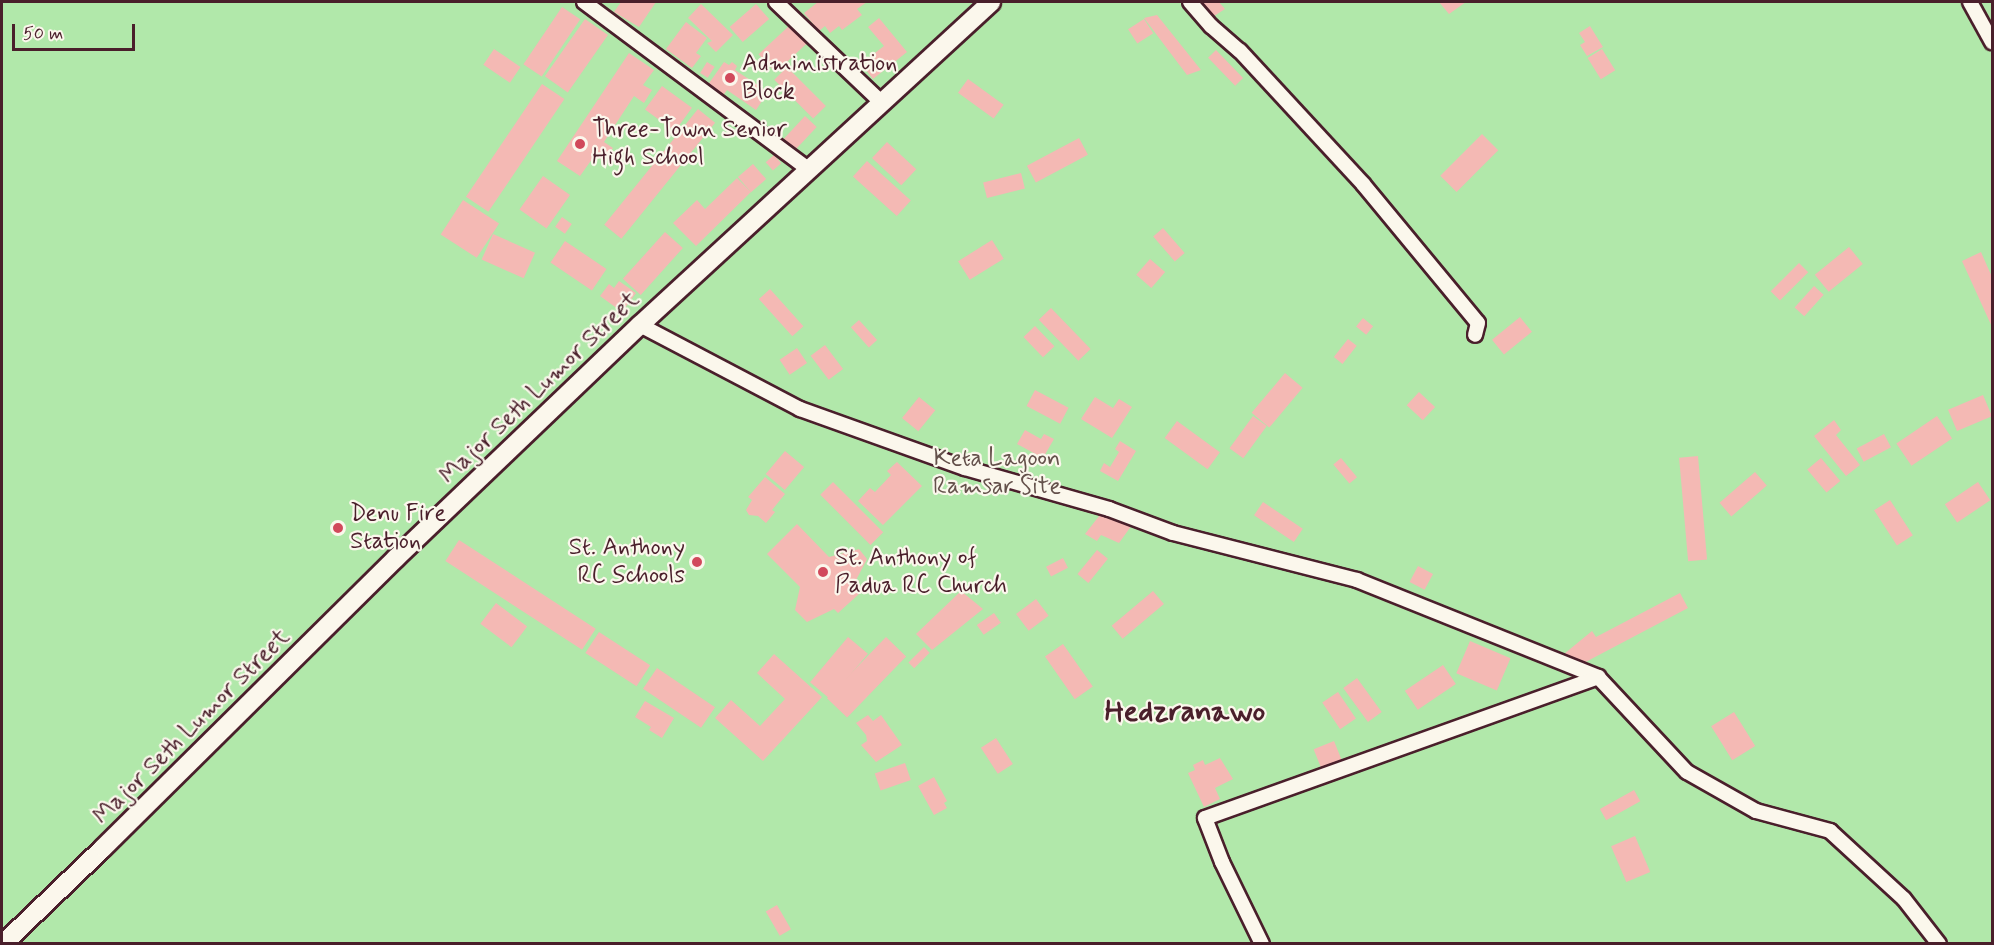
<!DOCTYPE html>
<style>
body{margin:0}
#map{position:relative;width:1994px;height:945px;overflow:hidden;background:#faebe1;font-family:Mynerve,sans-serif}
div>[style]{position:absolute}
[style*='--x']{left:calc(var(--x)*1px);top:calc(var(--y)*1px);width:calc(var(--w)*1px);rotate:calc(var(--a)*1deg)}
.green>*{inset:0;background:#b1e8aa;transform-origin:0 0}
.building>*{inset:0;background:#f4b9b4;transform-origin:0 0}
.roads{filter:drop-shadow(2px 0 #4a1f2b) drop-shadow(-2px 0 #4a1f2b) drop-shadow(0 2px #4a1f2b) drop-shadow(0 -2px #4a1f2b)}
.street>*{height:14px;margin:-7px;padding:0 7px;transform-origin:7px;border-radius:7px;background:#fbf7ec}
.secondary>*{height:18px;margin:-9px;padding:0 9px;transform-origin:9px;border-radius:9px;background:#fbf7ec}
.dots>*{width:16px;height:16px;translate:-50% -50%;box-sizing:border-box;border:3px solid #fbf7ec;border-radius:50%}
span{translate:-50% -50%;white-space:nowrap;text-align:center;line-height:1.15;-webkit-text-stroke:4.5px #fbf7ec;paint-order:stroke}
.poi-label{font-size:24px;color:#4a1f2b}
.left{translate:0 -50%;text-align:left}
.right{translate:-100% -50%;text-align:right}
.street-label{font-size:24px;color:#4a1f2b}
.park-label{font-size:24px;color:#64514b}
.district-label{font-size:30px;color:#4a1f2b;font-weight:700}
.frame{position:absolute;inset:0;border:3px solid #4a1f2b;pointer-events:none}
.scale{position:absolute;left:12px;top:24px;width:123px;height:27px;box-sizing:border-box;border:3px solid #4a1f2b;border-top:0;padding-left:8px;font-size:18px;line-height:21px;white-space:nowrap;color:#4a1f2b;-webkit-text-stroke:4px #fbf7ec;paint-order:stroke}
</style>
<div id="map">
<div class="green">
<div style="left:2px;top:2px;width:1990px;height:942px"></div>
</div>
<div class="building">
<div style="clip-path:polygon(621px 2px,656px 2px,639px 27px,614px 12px)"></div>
<div style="clip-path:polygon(818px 2px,867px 2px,857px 9px,862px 15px,842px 30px,839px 26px,830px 33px,825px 26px,819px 31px,804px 13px)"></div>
<div style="clip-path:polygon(1200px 2px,1219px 2px,1225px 9px,1211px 18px)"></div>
<div style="clip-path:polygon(1439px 2px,1466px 2px,1449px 14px)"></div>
<div style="clip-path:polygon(701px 4px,733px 35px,716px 52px,707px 43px,712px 41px,688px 18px)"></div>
<div style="left:756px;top:4px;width:20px;height:35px;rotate:49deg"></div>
<div style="left:562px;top:7px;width:22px;height:69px;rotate:34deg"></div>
<div style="clip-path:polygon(1157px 15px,1201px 70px,1187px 75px,1144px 18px)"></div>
<div style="clip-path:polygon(879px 18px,907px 52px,873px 79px,866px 70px,872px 65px,867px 59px,884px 46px,868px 27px)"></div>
<div style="left:585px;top:19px;width:28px;height:70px;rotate:35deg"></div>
<div style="left:1144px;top:19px;width:17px;height:19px;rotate:57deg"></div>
<div style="clip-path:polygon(686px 22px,707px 38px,696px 53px,701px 56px,692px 68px,666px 49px)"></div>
<div style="left:790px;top:25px;width:25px;height:43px;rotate:47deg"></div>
<div style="clip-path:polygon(1590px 26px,1603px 47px,1587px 56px,1580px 45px,1585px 42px,1579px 33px)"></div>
<div style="left:494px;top:49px;width:32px;height:19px;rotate:34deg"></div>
<div style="left:1602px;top:49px;width:25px;height:17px;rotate:58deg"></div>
<div style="left:1216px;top:50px;width:39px;height:11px;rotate:46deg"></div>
<div style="clip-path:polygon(629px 53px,654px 70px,643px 85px,652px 90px,644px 103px,634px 96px,604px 142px,613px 148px,604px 161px,595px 155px,580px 176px,557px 161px)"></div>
<div style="left:707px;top:62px;width:9px;height:13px;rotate:32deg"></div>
<div style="clip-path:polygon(724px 62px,729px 65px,732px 62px,737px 66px,735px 70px,768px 92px,756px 110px,727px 90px,722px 97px,707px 86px)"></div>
<div style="left:787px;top:67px;width:55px;height:18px;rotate:45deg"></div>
<div style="left:968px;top:79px;width:44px;height:17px;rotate:36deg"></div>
<div style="left:542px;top:84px;width:27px;height:136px;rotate:34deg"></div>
<div style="left:662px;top:86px;width:37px;height:29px;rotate:36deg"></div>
<div style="left:698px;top:109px;width:22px;height:149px;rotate:39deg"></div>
<div style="left:805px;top:116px;width:16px;height:31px;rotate:43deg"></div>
<div style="left:1482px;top:134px;width:23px;height:59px;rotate:45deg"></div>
<div style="left:1079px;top:138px;width:19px;height:59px;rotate:62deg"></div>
<div style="left:887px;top:142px;width:40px;height:22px;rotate:43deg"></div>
<div style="left:774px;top:155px;width:11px;height:11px;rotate:49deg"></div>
<div style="left:867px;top:161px;width:59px;height:21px;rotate:42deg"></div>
<div style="left:753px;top:164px;width:20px;height:20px;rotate:49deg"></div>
<div style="left:1021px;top:173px;width:16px;height:39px;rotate:76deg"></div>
<div style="left:543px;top:176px;width:33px;height:41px;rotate:35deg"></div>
<div style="clip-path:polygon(737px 178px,751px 192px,696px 246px,673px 223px,697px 200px,705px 209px)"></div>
<div style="left:463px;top:200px;width:43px;height:41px;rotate:33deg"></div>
<div style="left:562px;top:217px;width:12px;height:12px;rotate:35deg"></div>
<div style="left:1163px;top:228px;width:33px;height:13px;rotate:49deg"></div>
<div style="left:665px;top:232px;width:24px;height:63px;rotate:42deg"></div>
<div style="left:493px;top:234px;width:46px;height:28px;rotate:24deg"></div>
<div style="left:992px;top:240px;width:22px;height:40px;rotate:58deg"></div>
<div style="left:565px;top:241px;width:50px;height:26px;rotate:34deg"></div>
<div style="left:1849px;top:247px;width:22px;height:44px;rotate:51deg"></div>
<div style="clip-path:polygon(1981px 252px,1992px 277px,1992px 327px,1962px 261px)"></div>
<div style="left:1150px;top:259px;width:20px;height:21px;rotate:41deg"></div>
<div style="left:1799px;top:263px;width:13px;height:40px;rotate:45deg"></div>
<div style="clip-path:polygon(619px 281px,636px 293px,622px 312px,600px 296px,609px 284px,614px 288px)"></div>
<div style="left:1814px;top:286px;width:13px;height:29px;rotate:42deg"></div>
<div style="left:770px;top:289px;width:50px;height:15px;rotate:48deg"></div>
<div style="left:1051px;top:308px;width:57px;height:17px;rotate:46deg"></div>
<div style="left:1520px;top:317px;width:19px;height:36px;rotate:51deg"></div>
<div style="left:1363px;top:318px;width:13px;height:11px;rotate:39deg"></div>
<div style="left:859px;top:320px;width:27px;height:11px;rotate:48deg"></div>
<div style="left:1035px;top:326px;width:28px;height:16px;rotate:46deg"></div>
<div style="left:1348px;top:339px;width:11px;height:23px;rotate:38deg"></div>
<div style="left:825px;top:345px;width:30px;height:18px;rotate:53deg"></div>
<div style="left:797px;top:348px;width:18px;height:21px;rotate:56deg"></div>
<div style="left:1285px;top:373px;width:23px;height:52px;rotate:40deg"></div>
<div style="left:1035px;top:390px;width:38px;height:18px;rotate:28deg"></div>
<div style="left:1419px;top:392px;width:22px;height:18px;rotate:43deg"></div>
<div style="left:1983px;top:395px;width:23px;height:38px;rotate:67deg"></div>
<div style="left:919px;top:397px;width:21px;height:27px;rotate:39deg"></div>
<div style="clip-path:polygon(1095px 397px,1113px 408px,1119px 399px,1132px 407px,1112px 438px,1081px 419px)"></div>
<div style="left:1253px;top:416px;width:17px;height:40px;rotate:36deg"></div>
<div style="left:1937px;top:416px;width:27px;height:49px;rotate:56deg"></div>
<div style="clip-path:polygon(1834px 420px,1841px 430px,1836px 435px,1860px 465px,1846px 476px,1814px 436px)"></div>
<div style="left:1177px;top:421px;width:53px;height:21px;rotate:36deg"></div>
<div style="clip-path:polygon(1025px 430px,1041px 439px,1044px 434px,1054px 439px,1043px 458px,1017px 444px)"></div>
<div style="left:1884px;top:434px;width:15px;height:31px;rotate:62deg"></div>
<div style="clip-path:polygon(1120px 441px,1136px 451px,1118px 481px,1100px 471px,1104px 463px,1110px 467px,1119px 452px,1115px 449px)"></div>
<div style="left:785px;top:451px;width:25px;height:30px;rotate:40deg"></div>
<div style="left:1698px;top:456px;width:104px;height:19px;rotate:85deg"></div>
<div style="left:1341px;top:458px;width:25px;height:10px;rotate:50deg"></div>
<div style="left:1821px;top:458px;width:30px;height:18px;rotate:50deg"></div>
<div style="clip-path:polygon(897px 462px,922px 486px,883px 525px,858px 501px,870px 488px,875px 492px,891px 475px,887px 471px)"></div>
<div style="left:1755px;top:472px;width:18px;height:47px;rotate:49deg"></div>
<div style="clip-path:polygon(765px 477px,785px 494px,772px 510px,775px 512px,766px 523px,758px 516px,749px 515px,746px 510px,752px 500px,748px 497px)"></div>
<div style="left:833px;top:482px;width:71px;height:18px;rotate:45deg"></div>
<div style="left:1978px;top:482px;width:22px;height:40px;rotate:56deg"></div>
<div style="left:1890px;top:500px;width:42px;height:19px;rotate:57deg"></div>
<div style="left:1263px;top:502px;width:48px;height:16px;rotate:34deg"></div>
<div style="clip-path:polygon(1103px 511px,1132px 525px,1119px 543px,1101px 535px,1097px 541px,1085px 534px)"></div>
<div style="clip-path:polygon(797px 524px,829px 557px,859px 549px,867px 559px,853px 586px,859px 594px,838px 613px,834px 609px,807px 622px,795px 610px,800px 587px,767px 554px)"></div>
<div style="left:459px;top:540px;width:163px;height:25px;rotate:33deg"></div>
<div style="left:1097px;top:550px;width:14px;height:31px;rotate:39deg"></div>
<div style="left:1063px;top:558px;width:11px;height:19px;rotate:63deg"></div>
<div style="left:1418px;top:566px;width:17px;height:18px;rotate:28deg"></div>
<div style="clip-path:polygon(961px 591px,983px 609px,932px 650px,916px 634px)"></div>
<div style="left:1153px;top:591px;width:17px;height:54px;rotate:50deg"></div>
<div style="clip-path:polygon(1680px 593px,1688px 608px,1578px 666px,1564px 654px,1592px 631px,1596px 637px)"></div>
<div style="left:1036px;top:599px;width:21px;height:25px;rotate:53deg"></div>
<div style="left:496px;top:603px;width:39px;height:26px;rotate:37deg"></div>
<div style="left:994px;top:613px;width:12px;height:21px;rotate:55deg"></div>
<div style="left:599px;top:632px;width:61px;height:25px;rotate:33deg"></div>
<div style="left:848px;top:637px;width:26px;height:59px;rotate:40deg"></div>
<div style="left:886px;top:637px;width:28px;height:85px;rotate:44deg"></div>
<div style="left:1470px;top:641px;width:44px;height:35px;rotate:23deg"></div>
<div style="left:1063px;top:644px;width:52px;height:22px;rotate:55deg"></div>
<div style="left:924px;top:647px;width:8px;height:22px;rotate:45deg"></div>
<div style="clip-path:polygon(774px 654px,822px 697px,763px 761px,715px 718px,731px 700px,760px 726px,785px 699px,757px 673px)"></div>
<div style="left:1443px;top:665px;width:23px;height:46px;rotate:56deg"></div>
<div style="left:657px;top:668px;width:70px;height:25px;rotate:34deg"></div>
<div style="left:1357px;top:678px;width:42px;height:17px;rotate:54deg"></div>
<div style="left:1338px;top:692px;width:32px;height:19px;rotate:56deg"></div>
<div style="clip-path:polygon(645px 701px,674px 718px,662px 738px,649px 730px,651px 727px,635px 717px)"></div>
<div style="left:1734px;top:712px;width:40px;height:27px;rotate:58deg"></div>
<div style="clip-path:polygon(868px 715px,873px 721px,881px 715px,902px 745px,876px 762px,861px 745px,867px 741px,866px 735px,856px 723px)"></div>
<div style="left:996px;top:738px;width:31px;height:18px;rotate:57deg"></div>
<div style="left:1334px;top:741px;width:24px;height:22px;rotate:68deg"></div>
<div style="clip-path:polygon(1220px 758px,1233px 779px,1215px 788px,1220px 799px,1204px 807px,1188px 773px,1195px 770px,1193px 765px,1203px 760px,1205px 765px)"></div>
<div style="left:905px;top:763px;width:18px;height:32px;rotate:71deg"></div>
<div style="clip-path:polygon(934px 777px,947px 801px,944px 803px,947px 808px,934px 815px,918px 786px)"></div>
<div style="left:1634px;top:790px;width:13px;height:39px;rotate:61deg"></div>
<div style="left:1635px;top:836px;width:39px;height:26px;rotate:67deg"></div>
<div style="left:777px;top:905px;width:28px;height:13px;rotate:60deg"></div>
</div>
<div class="roads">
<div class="street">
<div style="--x:584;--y:2;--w:281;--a:36.7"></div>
<div style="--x:776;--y:2;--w:146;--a:43.6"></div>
<div style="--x:1190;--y:2;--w:32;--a:49"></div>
<div style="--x:1211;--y:26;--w:38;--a:41"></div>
<div style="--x:1240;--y:51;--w:181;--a:47.2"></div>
<div style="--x:1363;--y:184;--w:180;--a:50.4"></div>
<div style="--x:1478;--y:323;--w:12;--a:104"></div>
<div style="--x:1970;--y:2;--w:46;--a:61.2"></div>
<div style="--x:640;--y:325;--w:181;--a:27.7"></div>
<div style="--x:800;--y:409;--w:175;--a:19.7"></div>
<div style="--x:965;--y:468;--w:150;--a:15.9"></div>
<div style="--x:1109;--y:509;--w:68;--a:20.6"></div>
<div style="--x:1173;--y:533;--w:190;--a:14.3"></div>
<div style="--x:1357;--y:580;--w:260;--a:21.9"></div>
<div style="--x:1598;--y:677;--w:130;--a:46.9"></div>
<div style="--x:1687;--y:772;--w:79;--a:29.5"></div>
<div style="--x:1756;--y:811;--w:77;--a:15.1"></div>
<div style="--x:1830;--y:831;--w:100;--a:42.6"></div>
<div style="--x:1904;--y:899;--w:57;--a:52.1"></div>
<div style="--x:1262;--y:944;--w:91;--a:-116"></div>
<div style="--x:1222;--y:862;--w:47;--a:-111.1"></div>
<div style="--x:1205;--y:818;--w:418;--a:-19.7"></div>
</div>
<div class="secondary">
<div style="--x:3;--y:944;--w:139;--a:-43.8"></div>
<div style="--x:103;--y:848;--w:412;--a:-44.7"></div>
<div style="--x:396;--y:558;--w:337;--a:-43.7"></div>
<div style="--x:640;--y:325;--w:477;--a:-42.6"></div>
</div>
</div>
<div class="dots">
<div style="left:730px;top:78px;background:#d1495b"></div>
<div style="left:580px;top:144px;background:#d1495b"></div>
<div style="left:338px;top:528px;background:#d1495b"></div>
<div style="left:697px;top:562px;background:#d1495b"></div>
<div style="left:823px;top:572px;background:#d1495b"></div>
</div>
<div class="poi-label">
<span class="left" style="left:742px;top:78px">Administration<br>Block</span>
<span class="left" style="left:592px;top:144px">Three-Town Senior<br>High School</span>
<span class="left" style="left:350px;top:528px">Denu Fire<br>Station</span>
<span class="right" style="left:685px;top:562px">St. Anthony<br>RC Schools</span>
<span class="left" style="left:835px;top:572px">St. Anthony of<br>Padua RC Church</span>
</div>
<div class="street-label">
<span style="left:540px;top:388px;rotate:-44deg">Major Seth Lumor Street</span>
<span style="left:192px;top:727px;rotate:-45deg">Major Seth Lumor Street</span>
</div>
<div class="park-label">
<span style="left:997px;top:473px">Keta Lagoon<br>Ramsar Site</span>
</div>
<div class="district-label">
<span style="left:1185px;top:712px">Hedzranawo</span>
</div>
<div class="frame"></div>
<div class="scale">50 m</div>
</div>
